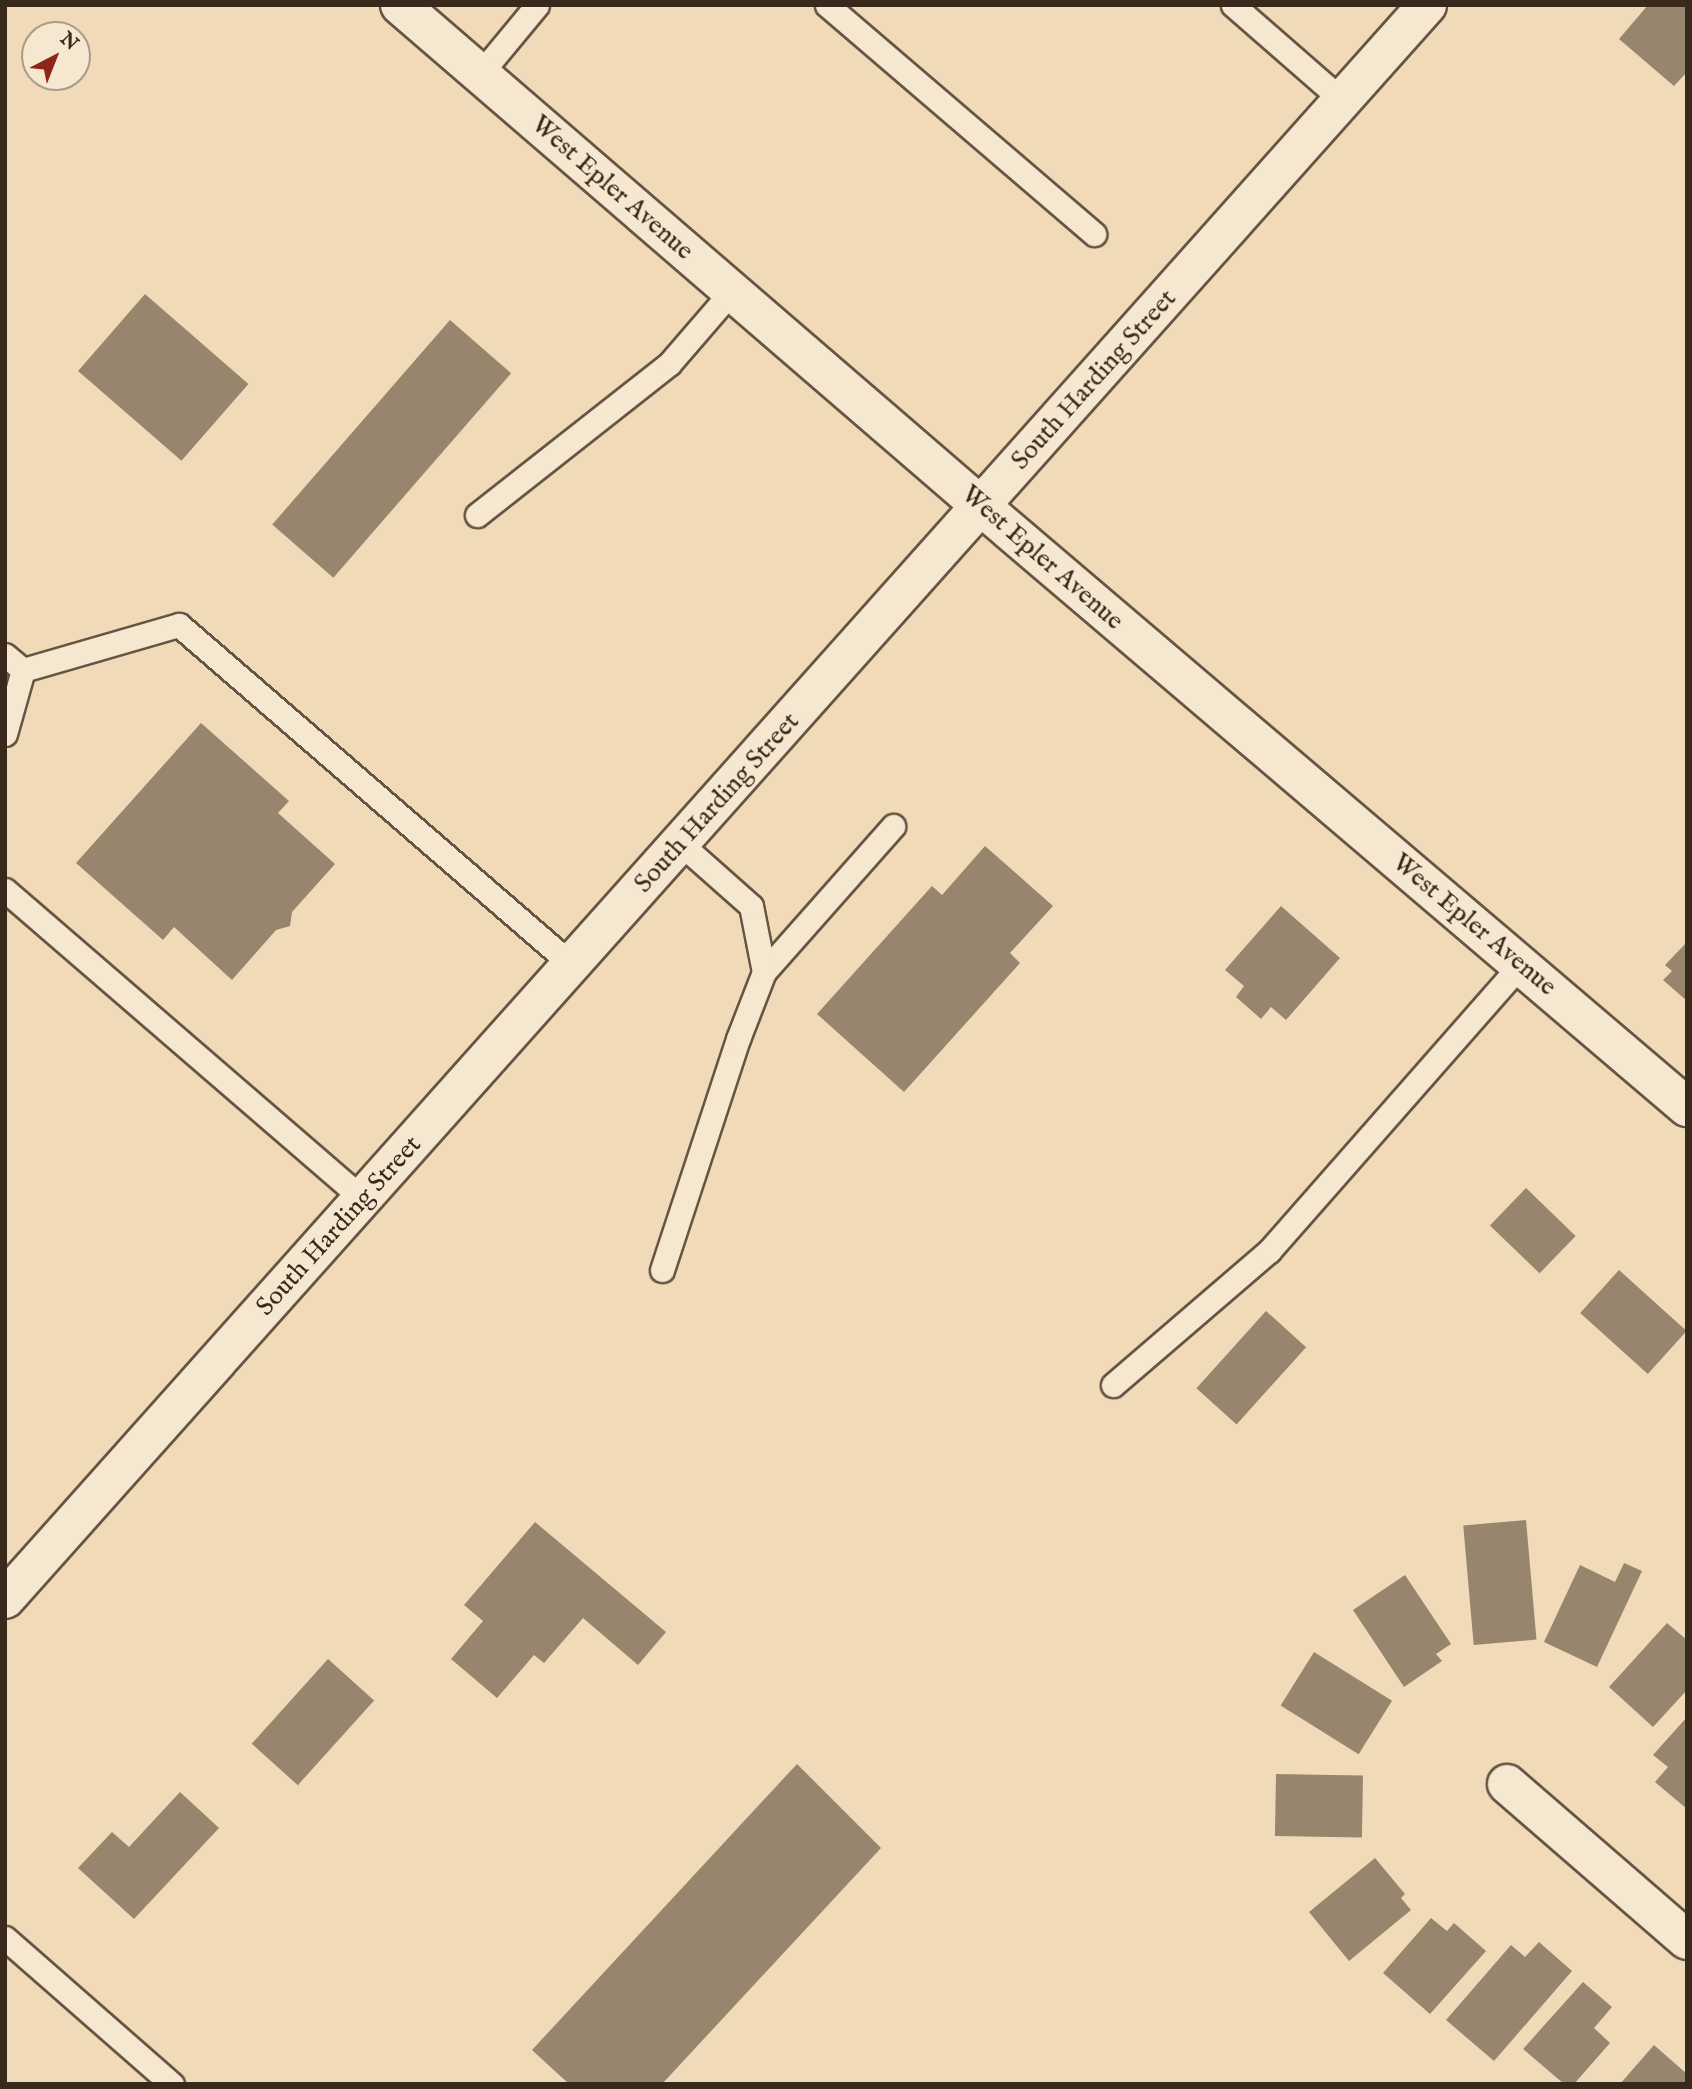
<!DOCTYPE html>
<style>
body{margin:0}
#map{position:relative;width:1692px;height:2089px;overflow:hidden;background:#f0dab7;font-family:"IM FELL English",serif}
div>[style]{position:absolute}
[style*='--x']{left:calc(var(--x)*1px);top:calc(var(--y)*1px);width:calc(var(--w)*1px);rotate:calc(var(--a)*1deg)}
.building>*{inset:0;background:#98856d;transform-origin:0 0}
.roads{filter:drop-shadow(2px 0 #675543) drop-shadow(-2px 0 #675543) drop-shadow(0 2px #675543) drop-shadow(0 -2px #675543)}
.service>*{height:23px;margin:-11.5px;padding:0 11.5px;transform-origin:11.5px;border-radius:11.5px;background:#f5e7d0}
.minor>*{height:38px;margin:-19px;padding:0 19px;transform-origin:19px;border-radius:19px;background:#f5e7d0}
.tertiary>*{height:38px;margin:-19px;padding:0 19px;transform-origin:19px;border-radius:19px;background:#f5e7d0}
span{translate:-50% -50%;white-space:nowrap;text-align:center;line-height:1.15;-webkit-text-stroke:5px #f5e7d0;paint-order:stroke}
.street-label{font-size:26px;color:#39291c}
.frame{position:absolute;inset:0;border:7px solid #39291c;pointer-events:none}
.north{position:absolute;left:21px;top:21px;width:70px;height:70px;box-sizing:border-box;background:#f5e7d0;border:2px solid #aa9b88;border-radius:50%;rotate:42deg;font-size:19px;font-weight:700;line-height:28px;text-align:center;color:#39291c}
.north::after{content:'';display:block;margin:auto;width:24px;height:32px;background:#8f2418;clip-path:polygon(50% 0,100% 100%,50% 72%,0 100%)}
</style>
<div id="map">
<div class="building">
<div style="clip-path:polygon(1648px 5px,1687px 5px,1687px 72px,1674px 86px,1619px 39px)"></div>
<div style="left:145px;top:294px;width:137px;height:102px;rotate:41deg"></div>
<div style="left:450px;top:320px;width:81px;height:271px;rotate:41deg"></div>
<div style="clip-path:polygon(201px 723px,289px 801px,278px 813px,335px 864px,292px 912px,290px 926px,276px 930px,232px 980px,174px 927px,163px 940px,76px 863px)"></div>
<div style="clip-path:polygon(985px 846px,1053px 906px,1010px 953px,1020px 963px,904px 1092px,817px 1014px,932px 886px,942px 895px)"></div>
<div style="clip-path:polygon(1281px 906px,1340px 958px,1286px 1020px,1271px 1007px,1261px 1019px,1236px 997px,1244px 986px,1225px 970px)"></div>
<div style="clip-path:polygon(1687px 942px,1687px 1001px,1663px 980px,1672px 971px,1665px 965px)"></div>
<div style="left:1526px;top:1188px;width:69px;height:52px;rotate:44deg"></div>
<div style="left:1619px;top:1270px;width:91px;height:58px;rotate:42deg"></div>
<div style="left:1266px;top:1311px;width:54px;height:104px;rotate:42deg"></div>
<div style="left:1526px;top:1520px;width:120px;height:63px;rotate:85deg"></div>
<div style="clip-path:polygon(535px 1522px,666px 1632px,638px 1665px,583px 1618px,544px 1663px,534px 1655px,497px 1698px,451px 1659px,483px 1621px,464px 1605px)"></div>
<div style="clip-path:polygon(1624px 1563px,1642px 1571px,1597px 1667px,1544px 1642px,1580px 1565px,1615px 1582px)"></div>
<div style="clip-path:polygon(1405px 1575px,1451px 1644px,1436px 1654px,1442px 1661px,1404px 1687px,1353px 1610px)"></div>
<div style="clip-path:polygon(1667px 1623px,1687px 1640px,1687px 1690px,1653px 1727px,1609px 1687px)"></div>
<div style="left:1314px;top:1652px;width:92px;height:63px;rotate:32deg"></div>
<div style="left:328px;top:1659px;width:62px;height:114px;rotate:42deg"></div>
<div style="clip-path:polygon(1687px 1717px,1687px 1809px,1655px 1782px,1668px 1767px,1653px 1755px)"></div>
<div style="clip-path:polygon(797px 1764px,881px 1848px,662px 2084px,569px 2084px,532px 2050px)"></div>
<div style="left:1276px;top:1774px;width:87px;height:62px;rotate:1deg"></div>
<div style="clip-path:polygon(180px 1792px,219px 1828px,134px 1919px,78px 1868px,112px 1832px,129px 1847px)"></div>
<div style="clip-path:polygon(1375px 1858px,1405px 1894px,1401px 1898px,1411px 1910px,1349px 1961px,1309px 1912px)"></div>
<div style="clip-path:polygon(1431px 1918px,1447px 1931px,1454px 1923px,1486px 1951px,1430px 2014px,1383px 1973px)"></div>
<div style="clip-path:polygon(1539px 1942px,1572px 1971px,1494px 2061px,1446px 2020px,1511px 1945px,1525px 1957px)"></div>
<div style="clip-path:polygon(1583px 1982px,1612px 2007px,1594px 2028px,1610px 2043px,1574px 2084px,1564px 2084px,1523px 2049px)"></div>
<div style="clip-path:polygon(1654px 2045px,1687px 2074px,1687px 2084px,1620px 2084px)"></div>
</div>
<div class="roads">
<div class="service">
<div style="--x:827;--y:5;--w:352;--a:40.6"></div>
<div style="--x:1233;--y:5;--w:145;--a:41.1"></div>
<div style="--x:480;--y:74;--w:89;--a:-50.4"></div>
<div style="--x:477;--y:515;--w:244;--a:-38.2"></div>
<div style="--x:669;--y:364;--w:96;--a:-49.2"></div>
<div style="--x:5;--y:655;--w:23;--a:40"></div>
<div style="--x:23;--y:670;--w:162;--a:-16.1"></div>
<div style="--x:179;--y:625;--w:520;--a:40.86"></div>
<div style="--x:5;--y:734;--w:66;--a:-74.3"></div>
<div style="--x:5;--y:890;--w:473;--a:40.8"></div>
<div style="--x:764;--y:972;--w:195;--a:-48.5"></div>
<div style="--x:662;--y:1270;--w:243;--a:-71.8"></div>
<div style="--x:738;--y:1039;--w:72;--a:-68.8"></div>
<div style="--x:764;--y:972;--w:67;--a:-101.1"></div>
<div style="--x:751;--y:906;--w:94;--a:-138.5"></div>
<div style="--x:1113;--y:1385;--w:206;--a:-40.7"></div>
<div style="--x:1269;--y:1251;--w:381;--a:-48.7"></div>
<div style="--x:5;--y:1938;--w:222;--a:41.2"></div>
</div>
<div class="minor">
<div style="--x:1507;--y:1784;--w:238;--a:40.9"></div>
</div>
<div class="tertiary">
<div style="--x:400;--y:5;--w:769;--a:40.78"></div>
<div style="--x:982;--y:507;--w:926;--a:40.4"></div>
<div style="--x:5;--y:1599;--w:2136;--a:-48.26"></div>
</div>
</div>
<div class="street-label">
<span style="left:612px;top:188px;rotate:41deg">West Epler Avenue</span>
<span style="left:1094px;top:380px;rotate:-48deg">South Harding Street</span>
<span style="left:1042px;top:558px;rotate:41deg">West Epler Avenue</span>
<span style="left:717px;top:803px;rotate:-48deg">South Harding Street</span>
<span style="left:1474px;top:925px;rotate:40deg">West Epler Avenue</span>
<span style="left:339px;top:1226px;rotate:-48deg">South Harding Street</span>
</div>
<div class="frame"></div>
<div class="north">N</div>
</div>
